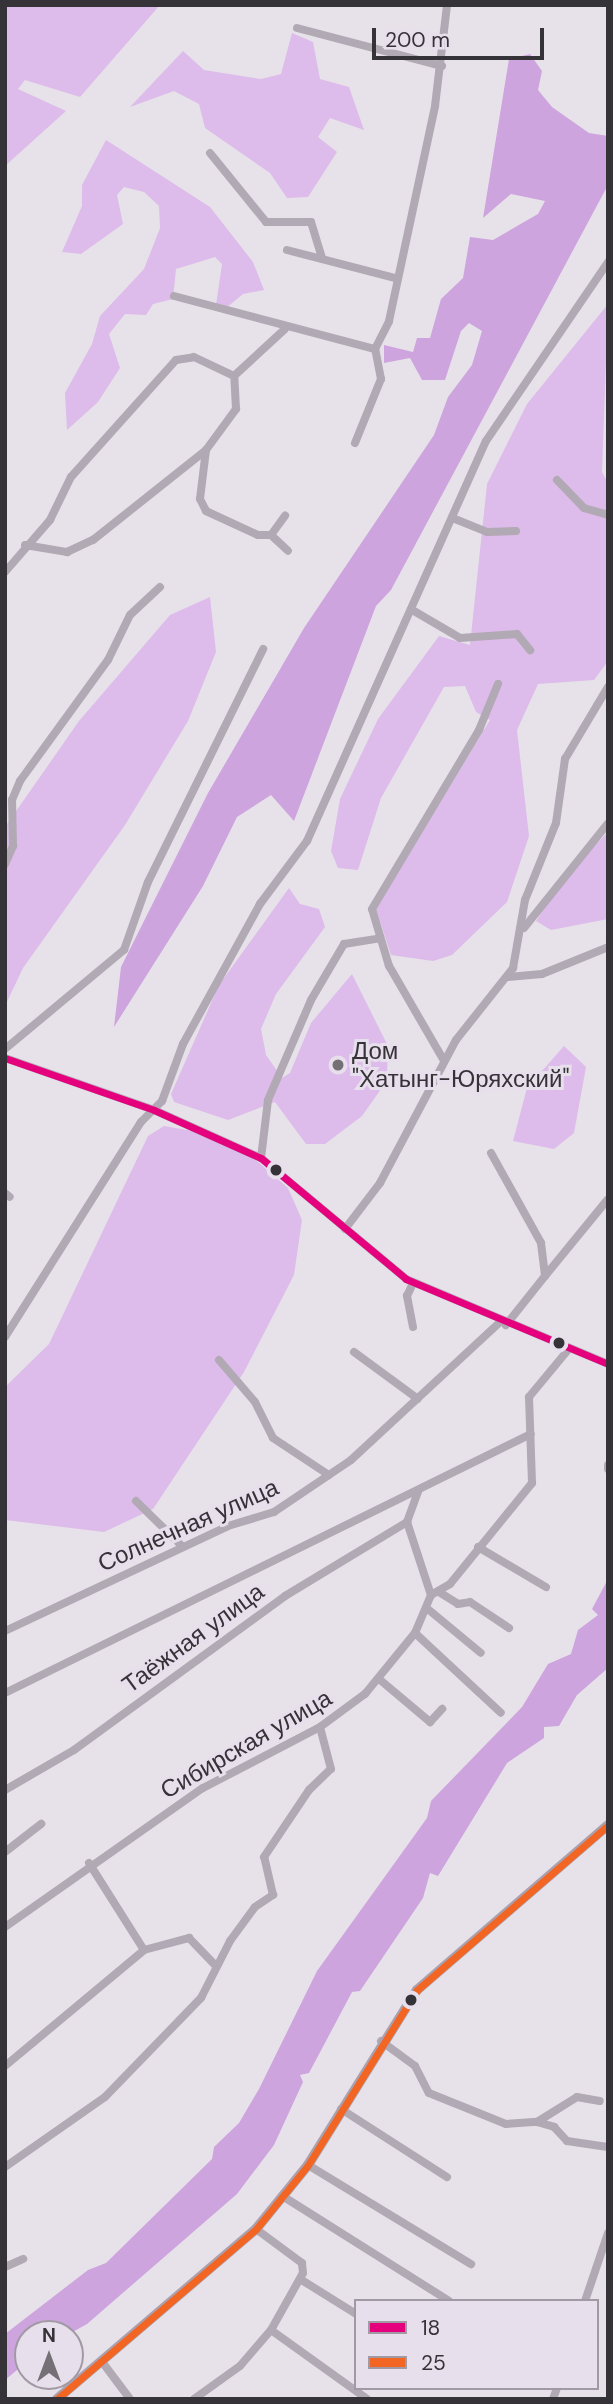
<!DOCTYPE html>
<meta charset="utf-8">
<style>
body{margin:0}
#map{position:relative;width:613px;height:2404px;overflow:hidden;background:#e7e2e9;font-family:"DM Sans",sans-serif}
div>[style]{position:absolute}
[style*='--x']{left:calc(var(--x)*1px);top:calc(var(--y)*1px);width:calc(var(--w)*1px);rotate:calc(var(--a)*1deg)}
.forest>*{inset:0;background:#ddbbea}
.water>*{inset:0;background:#cda4de}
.minor>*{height:8px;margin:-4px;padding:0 4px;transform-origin:4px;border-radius:4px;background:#b1a9b4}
.major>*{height:10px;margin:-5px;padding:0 5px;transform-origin:5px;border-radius:5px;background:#aba1ae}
.bus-1>*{height:7px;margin:-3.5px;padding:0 3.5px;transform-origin:3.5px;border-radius:3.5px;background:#e5007d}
.bus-2>*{height:7px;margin:-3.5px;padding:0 3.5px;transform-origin:3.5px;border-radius:3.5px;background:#f26522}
.dots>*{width:19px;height:19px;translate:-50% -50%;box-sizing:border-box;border:4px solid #e8dfec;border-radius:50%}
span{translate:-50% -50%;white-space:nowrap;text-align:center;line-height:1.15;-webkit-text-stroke:6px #e8dfec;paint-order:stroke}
.poi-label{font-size:24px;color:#363338}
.left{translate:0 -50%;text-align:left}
.street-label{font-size:24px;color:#363338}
.frame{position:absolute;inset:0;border:7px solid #363338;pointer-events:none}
.legend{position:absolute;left:354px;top:2299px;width:245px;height:91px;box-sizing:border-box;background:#e8dfec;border:2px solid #a19aa4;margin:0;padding:9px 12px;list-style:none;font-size:21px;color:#363338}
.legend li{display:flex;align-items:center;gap:14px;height:35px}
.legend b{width:35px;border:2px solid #a19aa4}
.north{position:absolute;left:14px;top:2320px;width:70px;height:70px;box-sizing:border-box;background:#e8dfec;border:2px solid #a19aa4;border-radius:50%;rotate:0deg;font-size:19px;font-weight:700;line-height:28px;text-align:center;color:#363338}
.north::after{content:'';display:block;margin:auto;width:24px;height:32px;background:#747076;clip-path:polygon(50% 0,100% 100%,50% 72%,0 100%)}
.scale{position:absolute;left:372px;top:28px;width:172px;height:32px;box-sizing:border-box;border:4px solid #363338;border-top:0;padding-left:9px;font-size:21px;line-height:24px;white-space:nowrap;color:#363338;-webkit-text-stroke:5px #e8dfec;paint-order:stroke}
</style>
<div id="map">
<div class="forest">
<div style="clip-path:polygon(5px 5px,160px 5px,80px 97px,25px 80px,18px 89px,66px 111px,5px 166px)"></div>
<div style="clip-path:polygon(292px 33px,313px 42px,320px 79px,349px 87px,364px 130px,330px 118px,318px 137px,337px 152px,308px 197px,287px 198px,270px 173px,205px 128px,199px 104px,174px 91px,130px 107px,183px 51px,204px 70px,261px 79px,281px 74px)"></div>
<div style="clip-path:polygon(106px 140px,210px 207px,253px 262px,264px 290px,243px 294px,226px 308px,216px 305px,222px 264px,215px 257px,176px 269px,173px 299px,153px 304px,146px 315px,125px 314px,109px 334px,120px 368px,98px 402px,67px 430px,65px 393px,92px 344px,100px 316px,144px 269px,160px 228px,159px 206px,144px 192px,124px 187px,117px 195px,123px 224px,81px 254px,62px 252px,82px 206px,82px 185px)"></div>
<div style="clip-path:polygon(608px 304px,602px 472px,608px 483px,608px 661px,594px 680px,538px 684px,517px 730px,529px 836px,507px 902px,452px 955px,433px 961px,391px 955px,376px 909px,490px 720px,476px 712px,465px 686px,444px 687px,381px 798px,358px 870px,338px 868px,331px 851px,340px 799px,378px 719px,439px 636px,470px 645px,487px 484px,527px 404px)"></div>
<div style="clip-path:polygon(210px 597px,216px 652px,188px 721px,125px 825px,23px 968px,5px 1006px,5px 827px,79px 721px,170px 615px)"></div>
<div style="clip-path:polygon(608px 832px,608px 919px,551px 930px,536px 921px,566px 874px)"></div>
<div style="clip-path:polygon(289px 888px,300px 904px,319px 909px,325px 927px,276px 994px,261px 1029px,266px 1055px,282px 1078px,290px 1073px,311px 1023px,352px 974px,388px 1046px,387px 1075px,379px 1092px,362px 1116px,325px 1144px,306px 1144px,275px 1102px,228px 1120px,174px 1102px,171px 1094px,219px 985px)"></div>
<div style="clip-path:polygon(564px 1046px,586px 1067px,574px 1133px,554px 1149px,513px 1141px,527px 1088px)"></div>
<div style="clip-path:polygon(164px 1126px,204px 1133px,257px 1161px,288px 1188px,302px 1220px,294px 1275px,244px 1372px,153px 1509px,104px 1532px,5px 1520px,5px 1387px,49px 1344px,148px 1136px)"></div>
</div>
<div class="water">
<div style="clip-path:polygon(530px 54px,542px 71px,538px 90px,552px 107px,589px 133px,608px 136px,608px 185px,391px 590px,376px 606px,294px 821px,271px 795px,237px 817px,203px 886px,114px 1027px,121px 967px,208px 793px,304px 628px,434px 435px,448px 397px,472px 365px,482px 331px,469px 323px,461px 331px,445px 380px,422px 380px,410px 358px,384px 363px,384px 345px,413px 352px,417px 338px,430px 338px,441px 299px,463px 278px,470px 237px,493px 240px,538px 214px,545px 201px,511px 194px,483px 218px,509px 59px)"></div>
<div style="clip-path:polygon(608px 1579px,608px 1668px,577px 1695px,559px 1726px,544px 1727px,544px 1738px,507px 1763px,438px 1876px,430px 1873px,423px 1898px,360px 1991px,352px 1992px,309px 2073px,300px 2075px,303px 2082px,274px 2145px,237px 2194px,87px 2324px,69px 2334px,28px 2334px,28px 2361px,5px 2380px,5px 2334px,88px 2270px,106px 2263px,212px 2159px,214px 2147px,239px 2123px,259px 2089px,317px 1971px,427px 1818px,431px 1801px,522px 1707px,548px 1664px,571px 1654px,578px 1630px,598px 1615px,592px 1609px)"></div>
</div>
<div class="minor">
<div style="--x:297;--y:28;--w:150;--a:14.7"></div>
<div style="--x:210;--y:153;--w:89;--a:50.9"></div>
<div style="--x:266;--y:222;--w:45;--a:0"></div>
<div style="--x:311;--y:222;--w:38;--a:73"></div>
<div style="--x:287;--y:250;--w:112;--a:14.5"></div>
<div style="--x:174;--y:296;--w:208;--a:14.8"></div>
<div style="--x:355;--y:443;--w:69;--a:-67.9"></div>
<div style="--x:381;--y:379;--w:31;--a:-101"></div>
<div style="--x:375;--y:349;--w:31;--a:-63"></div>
<div style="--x:389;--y:321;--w:220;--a:-77.9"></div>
<div style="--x:435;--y:106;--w:102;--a:-83.2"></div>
<div style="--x:206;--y:450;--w:49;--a:97"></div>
<div style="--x:200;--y:499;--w:13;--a:63"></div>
<div style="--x:206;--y:511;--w:57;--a:24.8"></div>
<div style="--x:258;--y:535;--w:13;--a:0"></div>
<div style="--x:271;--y:535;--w:24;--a:-54"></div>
<div style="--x:557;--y:480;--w:39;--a:46"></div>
<div style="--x:584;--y:508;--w:25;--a:16"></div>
<div style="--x:455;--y:519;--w:35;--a:22"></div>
<div style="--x:488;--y:532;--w:28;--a:-2"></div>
<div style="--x:271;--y:535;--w:23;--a:43"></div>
<div style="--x:25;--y:545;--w:43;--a:9.5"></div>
<div style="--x:67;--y:552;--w:29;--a:-25"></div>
<div style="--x:93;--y:540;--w:144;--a:-38.5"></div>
<div style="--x:206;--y:450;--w:51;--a:-53.8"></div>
<div style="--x:236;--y:409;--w:33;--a:-93"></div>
<div style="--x:234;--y:376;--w:69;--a:-42.7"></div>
<div style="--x:5;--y:572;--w:69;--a:-49.1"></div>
<div style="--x:50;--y:520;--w:48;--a:-64"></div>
<div style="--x:71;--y:477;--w:157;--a:-48.1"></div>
<div style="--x:176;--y:360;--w:18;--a:-9"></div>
<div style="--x:194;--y:357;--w:44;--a:25.4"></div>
<div style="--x:414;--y:611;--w:53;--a:30.4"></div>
<div style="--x:460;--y:638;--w:57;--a:-4"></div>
<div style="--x:517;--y:634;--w:21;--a:51"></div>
<div style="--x:5;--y:864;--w:20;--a:-66"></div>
<div style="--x:13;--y:846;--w:46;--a:-91.2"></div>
<div style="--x:12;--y:800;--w:21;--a:-67"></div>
<div style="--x:20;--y:781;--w:150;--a:-54"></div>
<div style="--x:108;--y:660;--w:50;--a:-63.9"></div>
<div style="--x:130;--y:615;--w:41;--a:-43"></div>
<div style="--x:524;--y:928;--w:134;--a:-51.3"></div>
<div style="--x:508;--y:977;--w:34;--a:-5"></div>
<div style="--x:542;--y:974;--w:71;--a:-22.2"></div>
<div style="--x:5;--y:1049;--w:155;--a:-39.8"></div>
<div style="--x:124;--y:950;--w:72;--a:-70.6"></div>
<div style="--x:148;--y:882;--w:260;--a:-63.7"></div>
<div style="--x:5;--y:1058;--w:158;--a:19.2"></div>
<div style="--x:154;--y:1110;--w:117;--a:24.2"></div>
<div style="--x:261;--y:1158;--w:189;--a:39.8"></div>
<div style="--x:406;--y:1279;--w:219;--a:22.8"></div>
<div style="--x:443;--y:1059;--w:108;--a:-120.1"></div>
<div style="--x:389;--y:966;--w:59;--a:-106.6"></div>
<div style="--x:372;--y:909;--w:209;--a:-59.1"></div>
<div style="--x:479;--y:730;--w:50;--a:-67.6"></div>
<div style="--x:491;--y:1153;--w:103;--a:60.9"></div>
<div style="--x:541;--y:1243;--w:33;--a:83"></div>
<div style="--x:545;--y:1276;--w:63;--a:128.5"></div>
<div style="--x:261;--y:1158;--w:58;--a:-83.1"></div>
<div style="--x:268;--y:1100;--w:109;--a:-66.7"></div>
<div style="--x:311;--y:1000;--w:65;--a:-59.5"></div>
<div style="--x:344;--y:944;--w:36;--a:-9"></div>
<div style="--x:5;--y:1193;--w:6;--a:39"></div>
<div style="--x:345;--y:1229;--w:58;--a:-52.7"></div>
<div style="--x:380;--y:1183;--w:162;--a:-62"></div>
<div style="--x:456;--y:1040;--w:92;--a:-51.6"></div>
<div style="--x:513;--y:968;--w:69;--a:-80"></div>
<div style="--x:525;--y:900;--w:83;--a:-68.1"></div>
<div style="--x:556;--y:823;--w:65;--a:-82"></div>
<div style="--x:565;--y:759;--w:84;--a:-59.2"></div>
<div style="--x:545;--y:1276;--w:99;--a:-50.7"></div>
<div style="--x:413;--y:1327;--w:32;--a:-101"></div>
<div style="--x:407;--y:1296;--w:14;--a:-65"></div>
<div style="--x:5;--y:1337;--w:254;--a:-57.7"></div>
<div style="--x:141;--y:1122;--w:30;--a:-45"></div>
<div style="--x:162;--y:1101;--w:61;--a:-69.8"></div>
<div style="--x:183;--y:1044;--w:160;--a:-61.2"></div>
<div style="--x:260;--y:904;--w:79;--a:-53.3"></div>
<div style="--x:307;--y:841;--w:438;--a:-65.9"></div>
<div style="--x:486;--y:441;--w:217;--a:-55.7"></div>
<div style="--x:354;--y:1352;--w:79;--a:36.3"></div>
<div style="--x:219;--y:1360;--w:55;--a:49.4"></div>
<div style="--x:255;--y:1402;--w:40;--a:63.4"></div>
<div style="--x:273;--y:1438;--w:67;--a:33.5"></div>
<div style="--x:608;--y:1465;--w:4;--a:90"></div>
<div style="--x:136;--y:1501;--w:64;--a:44.4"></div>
<div style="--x:407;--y:1522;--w:77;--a:71.8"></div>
<div style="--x:478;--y:1547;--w:79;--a:30.5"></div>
<div style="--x:439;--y:1592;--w:22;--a:32"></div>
<div style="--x:458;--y:1604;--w:12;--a:-9"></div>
<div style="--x:470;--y:1602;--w:47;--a:33.7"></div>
<div style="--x:429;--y:1610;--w:67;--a:39.6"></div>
<div style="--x:5;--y:1631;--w:246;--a:-25.2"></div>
<div style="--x:228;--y:1526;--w:48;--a:-16.9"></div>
<div style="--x:274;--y:1512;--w:93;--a:-34"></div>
<div style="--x:351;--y:1460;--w:203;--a:-42.8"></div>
<div style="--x:415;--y:1633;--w:117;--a:42.9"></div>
<div style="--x:379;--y:1679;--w:67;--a:40.1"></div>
<div style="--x:430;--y:1722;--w:18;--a:-47"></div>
<div style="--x:5;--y:1693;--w:586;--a:-26.22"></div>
<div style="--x:5;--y:1790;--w:80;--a:-30.1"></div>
<div style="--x:74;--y:1750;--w:261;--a:-36.1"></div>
<div style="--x:285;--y:1596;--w:143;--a:-31.2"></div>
<div style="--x:407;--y:1522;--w:32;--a:-70"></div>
<div style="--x:5;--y:1852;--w:46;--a:-37.9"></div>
<div style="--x:89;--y:1863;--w:103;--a:57.7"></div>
<div style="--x:5;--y:1927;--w:242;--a:-35.1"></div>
<div style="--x:203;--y:1788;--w:132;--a:-27.5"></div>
<div style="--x:320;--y:1727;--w:56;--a:-36.3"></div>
<div style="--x:365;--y:1694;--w:79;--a:-50.7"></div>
<div style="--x:415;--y:1633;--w:41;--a:-67.2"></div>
<div style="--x:431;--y:1595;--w:22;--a:-30"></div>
<div style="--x:450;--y:1584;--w:130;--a:-50.9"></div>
<div style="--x:532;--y:1483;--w:86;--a:-92"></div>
<div style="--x:529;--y:1397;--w:61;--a:-50.3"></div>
<div style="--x:381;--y:2041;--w:42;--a:36.3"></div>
<div style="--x:415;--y:2066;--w:30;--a:63"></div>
<div style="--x:429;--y:2093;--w:83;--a:21.9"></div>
<div style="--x:506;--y:2124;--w:31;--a:-4"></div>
<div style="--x:537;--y:2122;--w:18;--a:16"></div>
<div style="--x:554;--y:2127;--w:19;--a:47"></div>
<div style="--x:567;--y:2141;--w:41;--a:8.3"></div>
<div style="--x:5;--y:2066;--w:181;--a:-39.8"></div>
<div style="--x:144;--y:1950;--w:47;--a:-14.9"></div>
<div style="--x:189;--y:1938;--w:37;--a:46"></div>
<div style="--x:341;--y:2109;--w:126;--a:32.7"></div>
<div style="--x:537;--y:2122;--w:47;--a:-32"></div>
<div style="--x:577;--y:2097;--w:23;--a:10"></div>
<div style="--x:308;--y:2165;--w:191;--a:31.3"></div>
<div style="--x:5;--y:2167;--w:122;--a:-35"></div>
<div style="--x:105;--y:2097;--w:138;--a:-45.9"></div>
<div style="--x:201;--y:1998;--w:64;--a:-63"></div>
<div style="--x:230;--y:1941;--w:42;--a:-53.7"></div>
<div style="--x:255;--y:1907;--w:22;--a:-34"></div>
<div style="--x:273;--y:1895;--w:39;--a:-103"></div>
<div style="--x:264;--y:1857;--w:81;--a:-56.1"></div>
<div style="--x:309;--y:1790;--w:30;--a:-44"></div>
<div style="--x:331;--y:1769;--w:43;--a:-104.7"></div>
<div style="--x:284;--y:2197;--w:195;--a:32.2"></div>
<div style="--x:5;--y:2267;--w:20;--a:-24"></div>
<div style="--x:300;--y:2279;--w:66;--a:32"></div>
<div style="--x:585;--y:2301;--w:72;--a:-71.3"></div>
<div style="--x:271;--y:2330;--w:118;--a:35.7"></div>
<div style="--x:103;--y:2363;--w:45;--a:53.1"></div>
<div style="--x:194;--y:2399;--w:57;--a:-35.7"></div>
<div style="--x:240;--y:2366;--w:48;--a:-49.3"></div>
<div style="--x:271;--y:2330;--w:65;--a:-60.7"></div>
<div style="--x:303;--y:2273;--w:10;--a:-96"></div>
<div style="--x:302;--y:2263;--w:57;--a:-143.5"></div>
<div style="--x:553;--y:2399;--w:12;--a:-70"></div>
</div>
<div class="major">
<div style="--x:57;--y:2399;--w:262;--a:-40.5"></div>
<div style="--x:256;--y:2229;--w:82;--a:-50.9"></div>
<div style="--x:308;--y:2165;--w:206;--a:-58.1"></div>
<div style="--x:417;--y:1990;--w:252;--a:-40.8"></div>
</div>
<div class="bus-1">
<div style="--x:5;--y:1058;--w:158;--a:19.2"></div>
<div style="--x:154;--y:1110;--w:117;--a:24.2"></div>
<div style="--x:261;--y:1158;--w:189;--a:39.8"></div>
<div style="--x:406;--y:1279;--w:219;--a:22.8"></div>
</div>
<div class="bus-2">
<div style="--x:57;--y:2399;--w:262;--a:-40.5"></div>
<div style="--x:256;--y:2229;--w:82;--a:-50.9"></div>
<div style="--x:308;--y:2165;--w:206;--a:-58.1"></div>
<div style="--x:417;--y:1990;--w:252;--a:-40.8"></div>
</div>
<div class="dots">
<div style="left:338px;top:1065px;background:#747076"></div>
<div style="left:276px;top:1170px;background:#363338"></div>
<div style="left:559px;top:1343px;background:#363338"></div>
<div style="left:411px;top:2000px;background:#363338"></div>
</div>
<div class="poi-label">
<span class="left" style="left:352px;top:1065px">Дом<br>"Хатынг-Юряхский"</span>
</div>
<div class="street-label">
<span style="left:188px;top:1525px;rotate:-24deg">Солнечная улица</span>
<span style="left:193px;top:1638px;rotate:-36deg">Таёжная улица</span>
<span style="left:246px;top:1744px;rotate:-30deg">Сибирская улица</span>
</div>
<div class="frame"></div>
<ul class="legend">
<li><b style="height:9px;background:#e5007d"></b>18</li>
<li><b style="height:9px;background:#f26522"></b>25</li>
</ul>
<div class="north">N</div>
<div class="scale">200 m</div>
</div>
